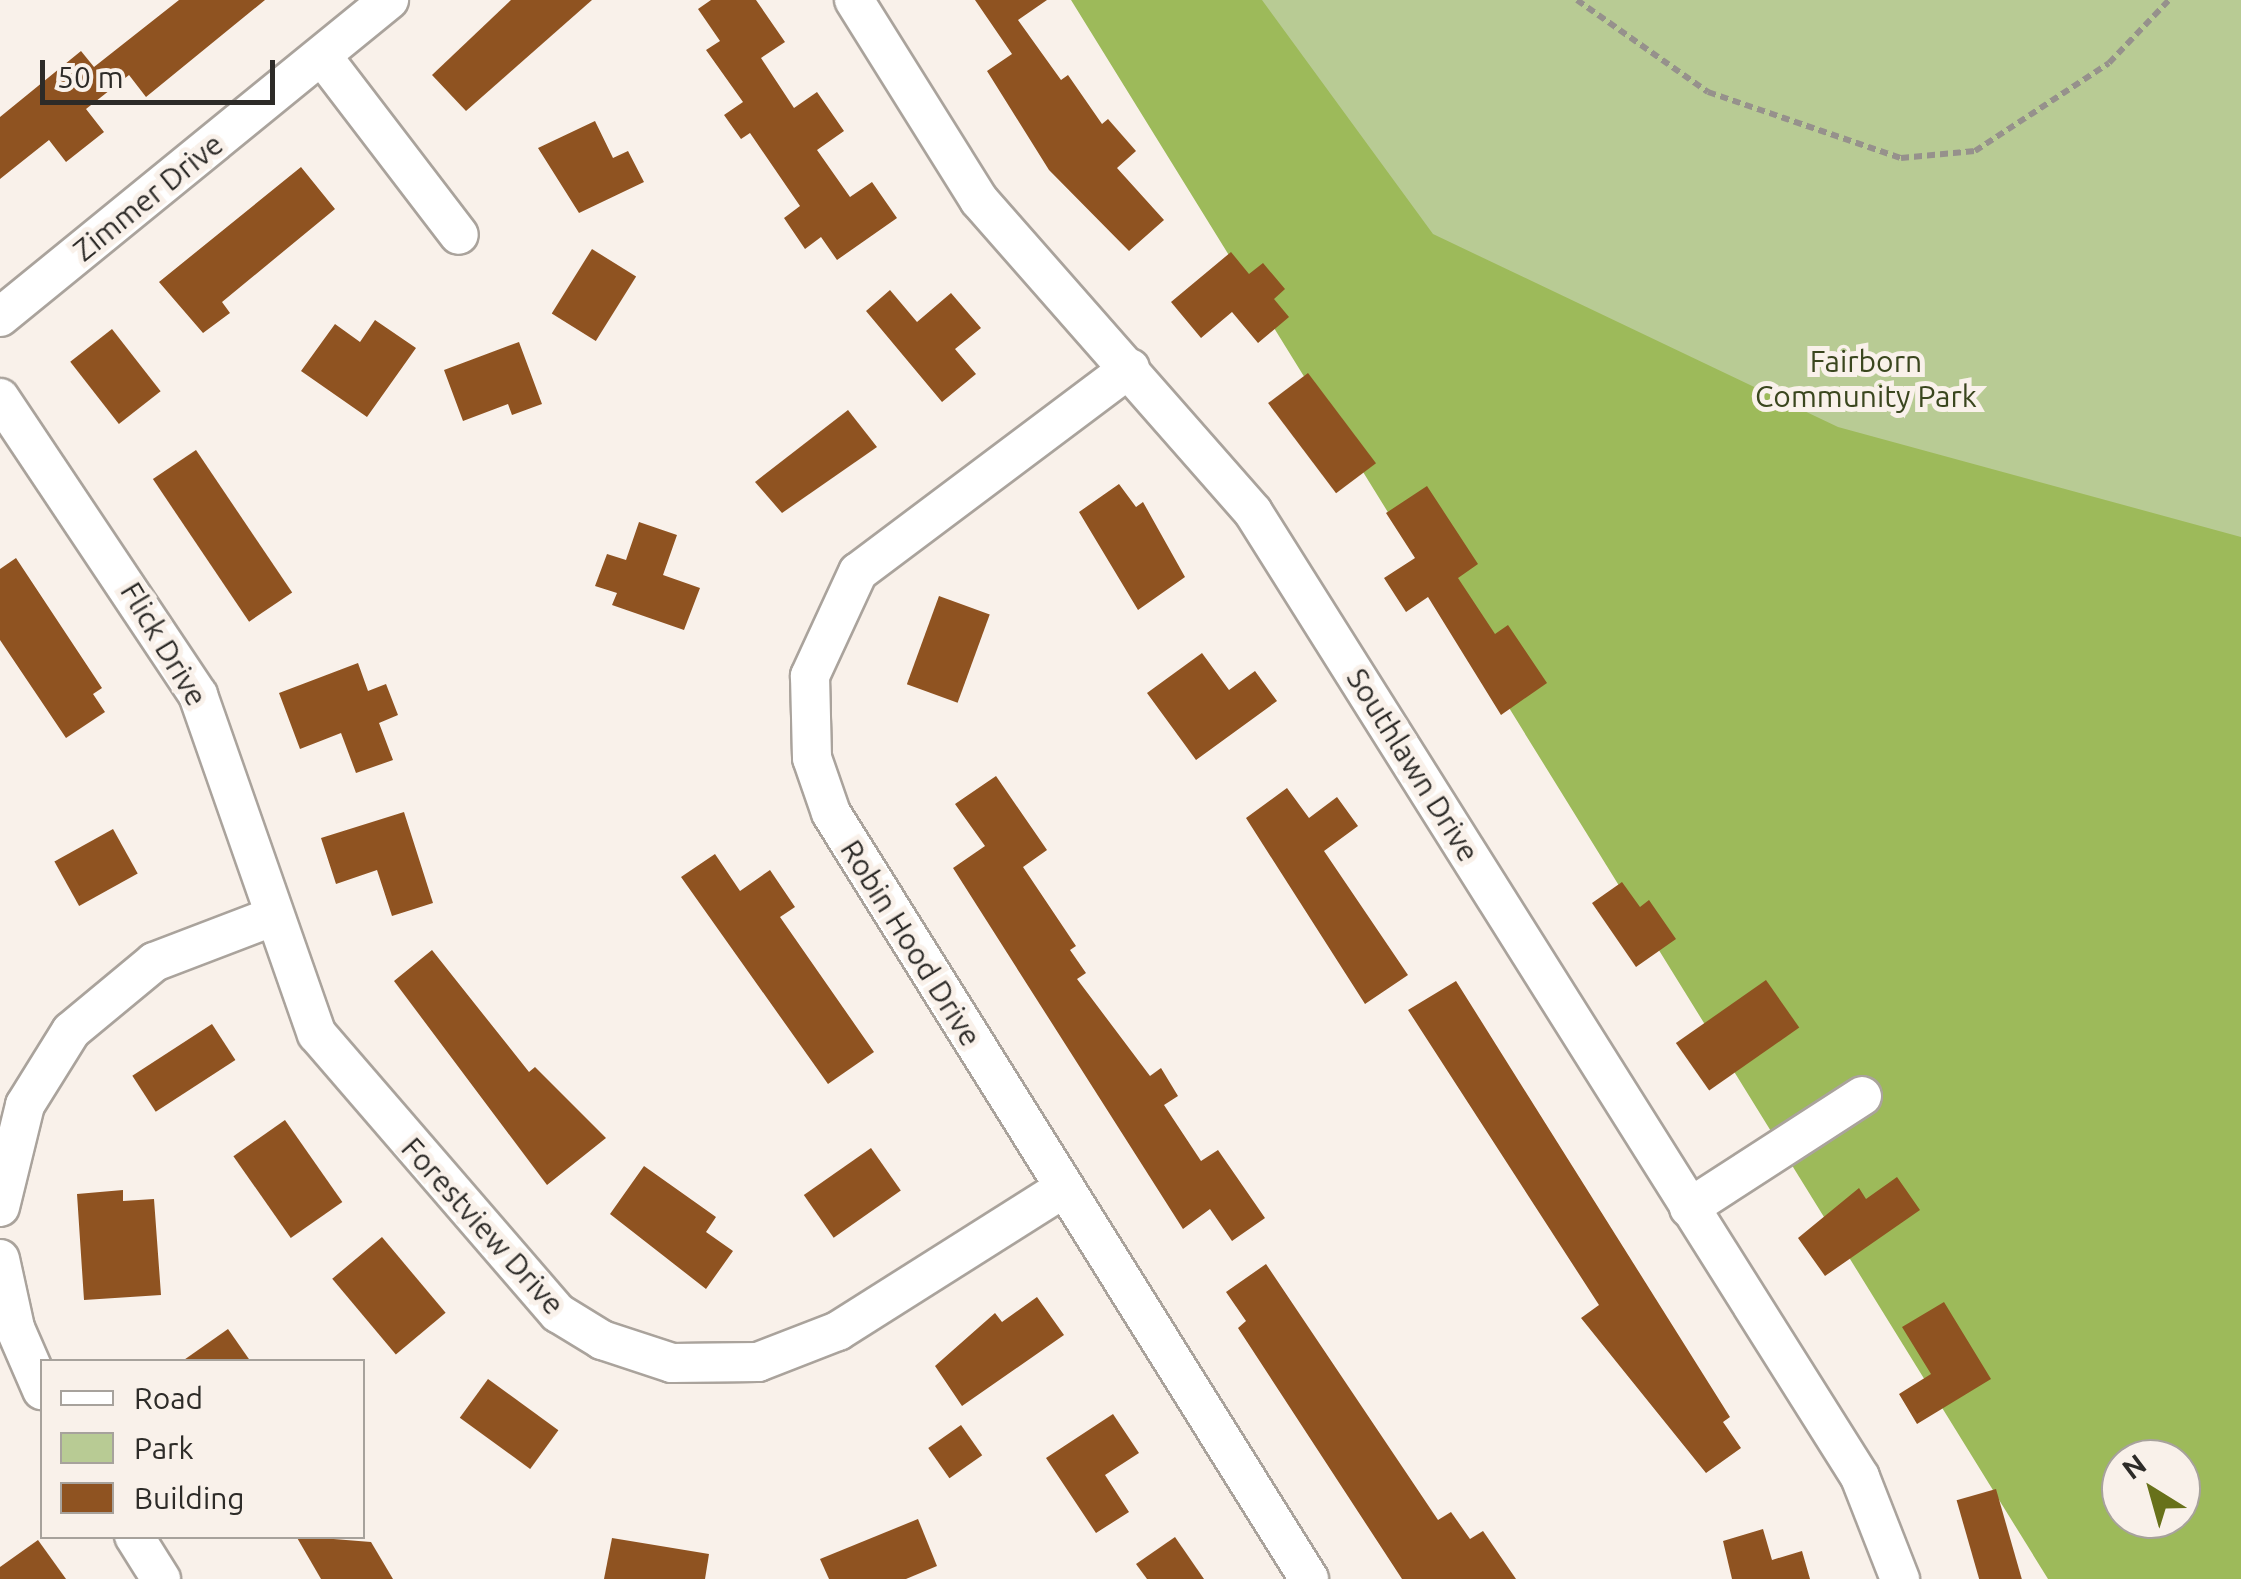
<!DOCTYPE html>
<style>
body{margin:0}
#map{position:relative;width:2241px;height:1579px;overflow:hidden;background:#f9f1ea;font-family:Ubuntu,sans-serif}
div>[style]{position:absolute}
[style*='--x']{left:calc(var(--x)*1px);top:calc(var(--y)*1px);width:calc(var(--w)*1px);rotate:calc(var(--a)*1deg)}
.green>*{inset:0;background:#b8cb94}
.forest>*{inset:0;background:#9dba5a}
.building>*{inset:0;background:#8f5321;transform-origin:0 0}
.path>*{height:6px;margin-top:-3px;transform-origin:0;background:repeating-linear-gradient(90deg,#96918c 0 8px,transparent 0 13px)}
.roads{filter:drop-shadow(2px 0 #aaa39c) drop-shadow(-2px 0 #aaa39c) drop-shadow(0 2px #aaa39c) drop-shadow(0 -2px #aaa39c)}
.minor>*{height:38px;margin:-19px;padding:0 19px;transform-origin:19px;border-radius:19px;background:#fff}
span{translate:-50% -50%;white-space:nowrap;text-align:center;line-height:1.15;-webkit-text-stroke:10px #f9f1ea;paint-order:stroke}
.street-label{font-size:30px;color:#2d2b28}
.park-label{font-size:30px;color:#3a461e}
.legend{position:absolute;left:40px;top:1359px;width:325px;height:180px;box-sizing:border-box;background:#f9f1ea;border:2px solid #a7a29c;margin:0;padding:12px 18px;list-style:none;font-size:30px;color:#2d2b28}
.legend li{display:flex;align-items:center;gap:20px;height:50px}
.legend b{width:50px;border:2px solid #a7a29c}
.north{position:absolute;left:2101px;top:1439px;width:100px;height:100px;box-sizing:border-box;background:#f9f1ea;border:2px solid #a7a29c;border-radius:50%;rotate:323deg;font-size:28px;font-weight:700;line-height:40px;text-align:center;color:#2d2b28}
.north::after{content:'';display:block;margin:auto;width:35px;height:45px;background:#68711a;clip-path:polygon(50% 0,100% 100%,50% 72%,0 100%)}
.scale{position:absolute;left:40px;top:60px;width:235px;height:45px;box-sizing:border-box;border:5px solid #2d2b28;border-top:0;padding-left:12px;font-size:30px;line-height:35px;white-space:nowrap;color:#2d2b28;-webkit-text-stroke:8px #f9f1ea;paint-order:stroke}
</style>
<div id="map">
<div class="green">
<div style="clip-path:polygon(evenodd,1223px 0,2241px 0,2241px 1579px,2112px 1579px,1223px 0,2121px 1459px,2181px 1459px,2181px 1519px,2121px 1519px,2121px 1459px)"></div>
</div>
<div class="forest">
<div style="clip-path:polygon(evenodd,1071px 0,1262px 0,1433px 234px,1838px 427px,2241px 537px,2241px 1579px,2048px 1579px,1071px 0,2121px 1459px,2181px 1459px,2181px 1519px,2121px 1519px,2121px 1459px)"></div>
</div>
<div class="building">
<div style="clip-path:polygon(179px 0,265px 0,146px 97px,129px 75px,86px 109px,104px 132px,66px 162px,49px 140px,0 179px,0 117px,81px 51px,94px 67px)"></div>
<div style="clip-path:polygon(511px 0,592px 0,466px 111px,432px 75px)"></div>
<div style="clip-path:polygon(711px 0,756px 0,785px 42px,761px 58px,794px 108px,817px 92px,844px 131px,817px 150px,850px 197px,872px 182px,897px 218px,837px 260px,821px 237px,805px 249px,784px 218px,800px 206px,750px 133px,741px 139px,724px 115px,743px 102px,706px 50px,720px 41px,698px 9px)"></div>
<div style="clip-path:polygon(975px 0,1047px 0,1018px 20px,1061px 80px,1068px 75px,1102px 124px,1108px 119px,1136px 151px,1117px 168px,1164px 220px,1129px 251px,1049px 170px,987px 71px,1012px 54px)"></div>
<div style="clip-path:polygon(595px 121px,613px 158px,628px 151px,644px 182px,579px 213px,538px 148px)"></div>
<div style="clip-path:polygon(301px 167px,335px 209px,222px 302px,230px 313px,203px 333px,159px 282px)"></div>
<div style="left:592px;top:249px;width:52px;height:76px;rotate:32deg"></div>
<div style="clip-path:polygon(1231px 252px,1249px 274px,1263px 263px,1285px 289px,1274px 299px,1289px 317px,1258px 343px,1232px 312px,1201px 338px,1171px 302px)"></div>
<div style="clip-path:polygon(890px 290px,917px 322px,951px 293px,981px 328px,955px 349px,976px 374px,942px 402px,866px 311px)"></div>
<div style="clip-path:polygon(375px 320px,416px 348px,367px 417px,301px 371px,335px 324px,360px 342px)"></div>
<div style="left:112px;top:329px;width:79px;height:53px;rotate:52deg"></div>
<div style="clip-path:polygon(519px 342px,542px 404px,512px 415px,508px 404px,463px 421px,444px 370px)"></div>
<div style="left:1308px;top:373px;width:113px;height:50px;rotate:53deg"></div>
<div style="clip-path:polygon(848px 410px,877px 447px,782px 513px,755px 482px)"></div>
<div style="left:196px;top:450px;width:172px;height:52px;rotate:56deg"></div>
<div style="clip-path:polygon(1119px 484px,1136px 507px,1143px 502px,1185px 577px,1138px 610px,1079px 512px)"></div>
<div style="clip-path:polygon(1427px 486px,1478px 564px,1458px 578px,1495px 634px,1508px 625px,1547px 683px,1501px 715px,1428px 597px,1406px 612px,1384px 578px,1415px 558px,1386px 513px)"></div>
<div style="clip-path:polygon(639px 522px,677px 535px,663px 575px,700px 588px,684px 630px,612px 605px,617px 593px,595px 586px,607px 554px,626px 560px)"></div>
<div style="clip-path:polygon(16px 558px,102px 688px,93px 694px,105px 712px,66px 738px,0 640px,0 569px)"></div>
<div style="left:939px;top:596px;width:54px;height:94px;rotate:20deg"></div>
<div style="clip-path:polygon(1202px 653px,1229px 690px,1255px 671px,1277px 701px,1196px 760px,1147px 693px)"></div>
<div style="clip-path:polygon(358px 663px,368px 691px,386px 684px,398px 715px,379px 723px,393px 760px,356px 773px,341px 733px,300px 749px,279px 693px)"></div>
<div style="clip-path:polygon(996px 776px,1047px 850px,1023px 867px,1076px 946px,1070px 950px,1086px 973px,1077px 979px,1150px 1076px,1161px 1068px,1178px 1096px,1164px 1105px,1201px 1161px,1218px 1150px,1265px 1218px,1232px 1241px,1210px 1209px,1183px 1229px,953px 868px,985px 846px,955px 804px)"></div>
<div style="clip-path:polygon(1287px 788px,1309px 818px,1337px 797px,1358px 826px,1324px 851px,1408px 975px,1365px 1004px,1246px 818px)"></div>
<div style="clip-path:polygon(404px 812px,433px 903px,392px 916px,377px 870px,336px 884px,321px 838px)"></div>
<div style="left:113px;top:829px;width:51px;height:67px;rotate:61deg"></div>
<div style="clip-path:polygon(715px 854px,740px 891px,770px 870px,795px 907px,780px 917px,874px 1052px,828px 1084px,681px 877px)"></div>
<div style="clip-path:polygon(1622px 882px,1640px 907px,1649px 900px,1676px 939px,1636px 967px,1592px 903px)"></div>
<div style="clip-path:polygon(432px 950px,529px 1072px,535px 1067px,606px 1138px,547px 1185px,394px 981px)"></div>
<div style="left:1766px;top:980px;width:58px;height:110px;rotate:55deg"></div>
<div style="clip-path:polygon(1456px 981px,1730px 1417px,1723px 1422px,1741px 1448px,1706px 1473px,1581px 1318px,1599px 1305px,1408px 1010px)"></div>
<div style="left:212px;top:1024px;width:43px;height:95px;rotate:57deg"></div>
<div style="left:285px;top:1120px;width:100px;height:63px;rotate:55deg"></div>
<div style="left:871px;top:1148px;width:52px;height:82px;rotate:55deg"></div>
<div style="clip-path:polygon(644px 1166px,716px 1217px,706px 1232px,733px 1251px,706px 1289px,610px 1214px)"></div>
<div style="clip-path:polygon(1897px 1177px,1920px 1210px,1825px 1276px,1798px 1238px,1859px 1188px,1866px 1199px)"></div>
<div style="clip-path:polygon(123px 1190px,123px 1201px,154px 1199px,161px 1295px,84px 1300px,77px 1194px)"></div>
<div style="left:382px;top:1237px;width:99px;height:65px;rotate:50deg"></div>
<div style="clip-path:polygon(1266px 1264px,1438px 1520px,1451px 1512px,1470px 1539px,1483px 1531px,1516px 1579px,1402px 1579px,1238px 1328px,1246px 1321px,1226px 1292px)"></div>
<div style="clip-path:polygon(1037px 1297px,1064px 1335px,962px 1406px,935px 1366px,995px 1313px,1002px 1322px)"></div>
<div style="clip-path:polygon(1944px 1302px,1991px 1379px,1917px 1424px,1899px 1394px,1931px 1374px,1902px 1327px)"></div>
<div style="clip-path:polygon(228px 1329px,251px 1362px,181px 1362px)"></div>
<div style="left:488px;top:1379px;width:87px;height:48px;rotate:36deg"></div>
<div style="clip-path:polygon(1113px 1414px,1139px 1453px,1105px 1475px,1129px 1512px,1096px 1533px,1046px 1458px)"></div>
<div style="left:961px;top:1425px;width:37px;height:40px;rotate:55deg"></div>
<div style="left:1996px;top:1489px;width:94px;height:41px;rotate:74deg"></div>
<div style="clip-path:polygon(918px 1519px,937px 1566px,906px 1579px,829px 1579px,820px 1559px)"></div>
<div style="clip-path:polygon(1763px 1529px,1772px 1560px,1802px 1551px,1810px 1579px,1732px 1579px,1723px 1541px)"></div>
<div style="clip-path:polygon(296px 1536px,371px 1542px,393px 1579px,321px 1579px)"></div>
<div style="clip-path:polygon(1175px 1537px,1204px 1579px,1147px 1579px,1136px 1564px)"></div>
<div style="clip-path:polygon(612px 1538px,709px 1554px,705px 1579px,604px 1579px)"></div>
<div style="clip-path:polygon(38px 1540px,66px 1579px,0 1579px,0 1567px)"></div>
</div>
<div class="path">
<div style="--x:1577;--y:0;--w:160;--a:35.1"></div>
<div style="--x:1708;--y:92;--w:204;--a:18.9"></div>
<div style="--x:1901;--y:158;--w:74;--a:-5.4"></div>
<div style="--x:1975;--y:151;--w:160;--a:-33.3"></div>
<div style="--x:2109;--y:63;--w:87;--a:-46.4"></div>
</div>
<div class="roads">
<div class="minor">
<div style="--x:854;--y:0;--w:236;--a:58"></div>
<div style="--x:979;--y:200;--w:415;--a:48.7"></div>
<div style="--x:1253;--y:512;--w:1140;--a:57.83"></div>
<div style="--x:1860;--y:1477;--w:110;--a:68.6"></div>
<div style="--x:322;--y:56;--w:225;--a:52.6"></div>
<div style="--x:0;--y:317;--w:502;--a:-39.18"></div>
<div style="--x:1130;--y:368;--w:340;--a:143.1"></div>
<div style="--x:858;--y:572;--w:115;--a:114.8"></div>
<div style="--x:810;--y:676;--w:82;--a:88.6"></div>
<div style="--x:812;--y:758;--w:58;--a:70.9"></div>
<div style="--x:831;--y:813;--w:903;--a:58.03"></div>
<div style="--x:0;--y:398;--w:357;--a:56.3"></div>
<div style="--x:198;--y:695;--w:359;--a:70.7"></div>
<div style="--x:317;--y:1034;--w:369;--a:49.2"></div>
<div style="--x:558;--y:1313;--w:52;--a:31.5"></div>
<div style="--x:602;--y:1340;--w:74;--a:18.2"></div>
<div style="--x:672;--y:1363;--w:86;--a:-0.7"></div>
<div style="--x:758;--y:1362;--w:86;--a:-21.2"></div>
<div style="--x:838;--y:1331;--w:267;--a:-32.3"></div>
<div style="--x:0;--y:1207;--w:105;--a:-76.2"></div>
<div style="--x:25;--y:1105;--w:87;--a:-58.1"></div>
<div style="--x:71;--y:1031;--w:108;--a:-39.7"></div>
<div style="--x:154;--y:962;--w:126;--a:-20.9"></div>
<div style="--x:1689;--y:1208;--w:206;--a:-32.9"></div>
<div style="--x:0;--y:1259;--w:71;--a:77.7"></div>
<div style="--x:15;--y:1328;--w:68;--a:66.5"></div>
<div style="--x:134;--y:1536;--w:51;--a:57.9"></div>
</div>
</div>
<div class="street-label">
<span style="left:148px;top:197px;rotate:-39deg">Zimmer Drive</span>
<span style="left:164px;top:644px;rotate:59deg">Flick Drive</span>
<span style="left:1413px;top:765px;rotate:58deg">Southlawn Drive</span>
<span style="left:911px;top:943px;rotate:58deg">Robin Hood Drive</span>
<span style="left:483px;top:1226px;rotate:48deg">Forestview Drive</span>
</div>
<div class="park-label">
<span style="left:1866px;top:378px">Fairborn<br>Community Park</span>
</div>
<ul class="legend">
<li><b style="height:12px;background:#fff"></b>Road</li>
<li><b style="height:28px;background:#b8cb94"></b>Park</li>
<li><b style="height:28px;background:#8f5321"></b>Building</li>
</ul>
<div class="north">N</div>
<div class="scale">50 m</div>
</div>
